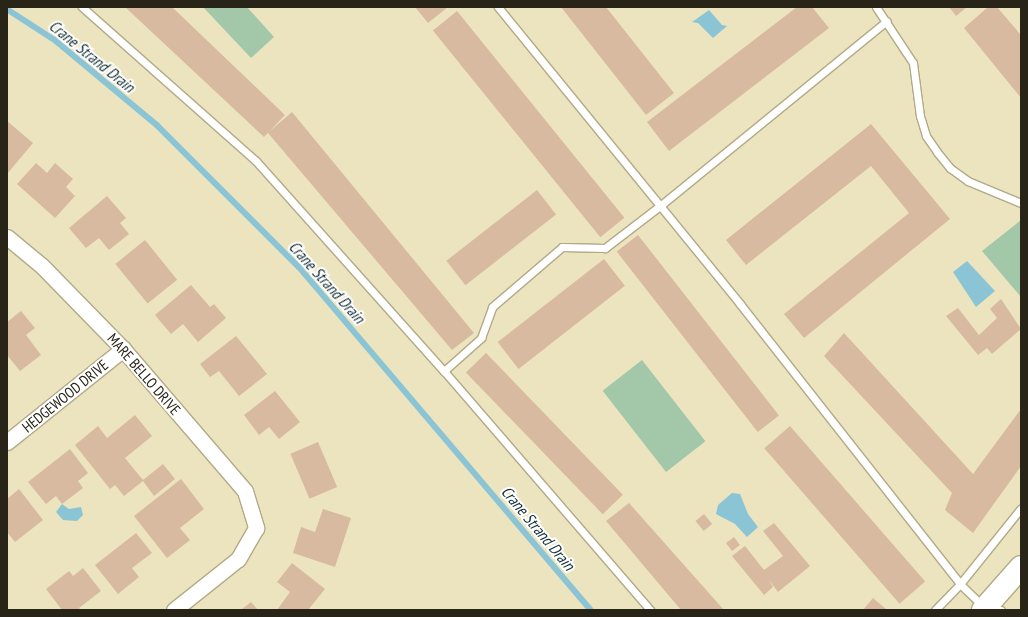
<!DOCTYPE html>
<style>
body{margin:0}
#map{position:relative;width:1028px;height:617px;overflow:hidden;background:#ece4bf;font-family:"PT Sans Narrow",sans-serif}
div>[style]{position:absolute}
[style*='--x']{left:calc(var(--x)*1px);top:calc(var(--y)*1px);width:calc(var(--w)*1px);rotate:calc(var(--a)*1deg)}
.green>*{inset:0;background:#a2c8a9;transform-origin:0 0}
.water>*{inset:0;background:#8bc4d4}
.stream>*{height:5.5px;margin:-2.75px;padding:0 2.75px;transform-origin:2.75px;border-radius:2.75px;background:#8bc4d4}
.building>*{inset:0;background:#d8baa0;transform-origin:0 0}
.roads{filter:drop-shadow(1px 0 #b2aa87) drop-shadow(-1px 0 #b2aa87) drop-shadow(0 1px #b2aa87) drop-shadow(0 -1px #b2aa87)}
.lane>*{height:7px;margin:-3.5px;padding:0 3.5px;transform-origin:3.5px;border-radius:3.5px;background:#fff}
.street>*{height:15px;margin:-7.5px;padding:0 7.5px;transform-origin:7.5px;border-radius:7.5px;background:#fff}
.primary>*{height:22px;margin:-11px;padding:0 11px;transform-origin:11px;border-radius:11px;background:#fff}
span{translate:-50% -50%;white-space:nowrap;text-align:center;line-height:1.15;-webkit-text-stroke:4px #fff;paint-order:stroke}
.street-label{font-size:15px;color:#282518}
.water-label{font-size:16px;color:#133037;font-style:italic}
.frame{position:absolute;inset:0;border:8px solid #282518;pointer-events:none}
</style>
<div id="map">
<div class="green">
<div style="clip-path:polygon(203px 7px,247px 7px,274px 37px,251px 58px)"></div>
<div style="clip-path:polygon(1021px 220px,1021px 297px,982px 251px)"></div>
<div style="left:642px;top:360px;width:103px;height:50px;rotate:52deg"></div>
</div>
<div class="water">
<div style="clip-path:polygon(709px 10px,722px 25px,727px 26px,713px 38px,698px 23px,692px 22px)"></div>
<div style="clip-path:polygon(967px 261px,995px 291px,976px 307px,953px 272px)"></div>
<div style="clip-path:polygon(732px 493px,740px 494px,748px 514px,758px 527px,747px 537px,735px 524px,716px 514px,718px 505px)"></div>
<div style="clip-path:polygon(62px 504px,69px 509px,81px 507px,83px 515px,77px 521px,63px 520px,56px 512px)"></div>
</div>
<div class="stream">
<div style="--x:7;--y:9;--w:57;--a:32.9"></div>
<div style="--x:55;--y:40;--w:133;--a:39.8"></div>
<div style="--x:157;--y:125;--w:202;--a:45"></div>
<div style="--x:300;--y:268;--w:449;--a:49.6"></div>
</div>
<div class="building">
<div style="clip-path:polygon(125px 7px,172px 7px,285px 115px,270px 131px,292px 112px,474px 333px,452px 350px,268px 133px,264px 137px)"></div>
<div style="clip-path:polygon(415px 7px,448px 7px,428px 23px)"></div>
<div style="clip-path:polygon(561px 7px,606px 7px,674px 93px,646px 115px)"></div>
<div style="clip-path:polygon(797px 7px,812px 7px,829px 28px,669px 151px,647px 122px)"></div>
<div style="clip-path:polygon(949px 7px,967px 7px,956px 16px)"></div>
<div style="clip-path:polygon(988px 7px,997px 7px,1021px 35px,1021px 98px,964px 28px)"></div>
<div style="left:457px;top:11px;width:266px;height:31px;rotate:51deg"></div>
<div style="clip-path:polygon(7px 121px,33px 143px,7px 174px)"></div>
<div style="clip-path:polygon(871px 124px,950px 219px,804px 338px,784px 314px,909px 213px,871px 166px,746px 265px,726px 240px)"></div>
<div style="clip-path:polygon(36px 163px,47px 173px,55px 163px,73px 179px,66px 187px,75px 196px,55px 218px,17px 184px)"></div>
<div style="left:537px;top:190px;width:31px;height:115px;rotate:52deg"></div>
<div style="clip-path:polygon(107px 196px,126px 218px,120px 223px,129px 234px,109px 250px,99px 238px,86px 248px,69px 228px)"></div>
<div style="left:638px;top:235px;width:229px;height:27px;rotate:52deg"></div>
<div style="left:145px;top:240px;width:51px;height:38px;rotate:51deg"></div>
<div style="left:604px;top:259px;width:34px;height:135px;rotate:52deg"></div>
<div style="clip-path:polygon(191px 285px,210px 307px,214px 304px,226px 318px,198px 342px,183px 324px,171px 334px,155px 315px)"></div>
<div style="clip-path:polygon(1001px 299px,1021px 329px,992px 354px,987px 348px,978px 355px,946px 316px,958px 308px,979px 335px,997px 318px,990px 309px)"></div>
<div style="clip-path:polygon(21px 311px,35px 328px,26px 335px,41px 355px,20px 371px,7px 355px,7px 322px)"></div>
<div style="clip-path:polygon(844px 333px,973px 474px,1021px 409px,1021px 466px,973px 533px,945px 510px,952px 493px,824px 356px)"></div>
<div style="clip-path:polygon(236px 336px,267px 374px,239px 396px,219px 371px,210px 377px,200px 364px)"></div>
<div style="left:486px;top:353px;width:197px;height:28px;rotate:46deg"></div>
<div style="clip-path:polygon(275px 391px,300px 422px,279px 439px,269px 427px,259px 435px,244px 415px)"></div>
<div style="clip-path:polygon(135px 415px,152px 436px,125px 458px,143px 480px,163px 464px,175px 479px,154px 496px,143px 481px,124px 496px,115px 485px,110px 489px,75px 445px,98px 426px,107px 438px)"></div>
<div style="left:790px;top:426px;width:206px;height:34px;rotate:49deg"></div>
<div style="left:318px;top:442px;width:49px;height:30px;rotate:67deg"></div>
<div style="clip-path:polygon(70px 449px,88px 473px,78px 481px,83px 488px,62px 504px,56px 496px,46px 504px,28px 482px)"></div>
<div style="clip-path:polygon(181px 479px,204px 509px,180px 528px,190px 540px,167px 558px,134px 516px)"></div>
<div style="clip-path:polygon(19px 489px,43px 520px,15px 542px,7px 532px,7px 499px)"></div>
<div style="clip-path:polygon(629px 503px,724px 610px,681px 610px,606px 521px)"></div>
<div style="clip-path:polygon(323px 509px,351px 518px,335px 567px,293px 553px,301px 527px,315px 532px)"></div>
<div style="left:704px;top:514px;width:13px;height:11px;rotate:51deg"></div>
<div style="clip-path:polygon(774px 523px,810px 566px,778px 592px,769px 580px,773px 587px,764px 595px,732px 556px,745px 546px,764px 570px,783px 556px,763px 531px)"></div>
<div style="clip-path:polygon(136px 533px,152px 553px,132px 568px,139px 577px,118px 594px,95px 565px)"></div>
<div style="left:734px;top:537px;width:10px;height:10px;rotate:53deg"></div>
<div style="clip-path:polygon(292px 563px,325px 589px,308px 610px,277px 610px,290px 592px,277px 582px)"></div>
<div style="clip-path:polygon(83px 568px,101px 591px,79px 608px,81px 610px,62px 610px,46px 589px,69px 571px,73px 576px)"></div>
<div style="clip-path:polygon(873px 598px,887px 610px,863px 610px)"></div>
<div style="clip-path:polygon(251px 602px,258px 610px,241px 610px)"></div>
</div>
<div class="roads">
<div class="lane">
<div style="--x:82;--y:7;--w:232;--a:41.5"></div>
<div style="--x:256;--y:161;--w:282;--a:48.2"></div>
<div style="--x:444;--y:371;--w:316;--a:49.2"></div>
<div style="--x:498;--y:7;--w:383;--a:50.8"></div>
<div style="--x:740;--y:304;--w:356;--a:51.8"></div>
<div style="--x:960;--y:584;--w:35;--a:44"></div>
<div style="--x:985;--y:608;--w:16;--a:7"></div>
<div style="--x:876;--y:7;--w:67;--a:56.5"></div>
<div style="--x:913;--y:63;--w:53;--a:82.5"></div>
<div style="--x:920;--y:116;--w:21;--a:73"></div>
<div style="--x:926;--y:136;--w:19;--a:55"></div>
<div style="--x:937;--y:152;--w:21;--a:51"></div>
<div style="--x:950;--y:168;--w:22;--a:36"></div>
<div style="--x:968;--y:181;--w:57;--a:22.5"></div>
<div style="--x:444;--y:371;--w:50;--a:-41.7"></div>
<div style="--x:481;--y:338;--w:33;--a:-70"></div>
<div style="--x:492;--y:307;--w:92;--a:-40.6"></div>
<div style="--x:562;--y:247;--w:43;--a:1.3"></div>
<div style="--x:605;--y:248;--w:71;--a:-37.5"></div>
<div style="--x:661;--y:205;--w:291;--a:-39.2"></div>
<div style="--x:935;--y:610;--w:36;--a:-46"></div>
<div style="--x:960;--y:584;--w:97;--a:-51.2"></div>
</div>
<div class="street">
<div style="--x:7;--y:237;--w:45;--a:39.6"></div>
<div style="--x:42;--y:266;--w:116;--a:45.7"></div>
<div style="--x:123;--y:349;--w:187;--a:49.3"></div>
<div style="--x:245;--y:491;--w:39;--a:73"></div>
<div style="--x:256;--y:528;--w:36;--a:120"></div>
<div style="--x:238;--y:559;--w:82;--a:141.4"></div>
<div style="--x:7;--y:442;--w:149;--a:-38.7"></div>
</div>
<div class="primary">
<div style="--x:983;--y:610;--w:57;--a:-48.5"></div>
</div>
</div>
<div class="street-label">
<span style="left:144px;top:374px;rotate:49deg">MARE BELLO DRIVE</span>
<span style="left:65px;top:396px;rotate:-39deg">HEDGEWOOD DRIVE</span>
</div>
<div class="water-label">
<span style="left:92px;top:56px;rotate:39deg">Crane Strand Drain</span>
<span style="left:327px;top:282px;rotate:48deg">Crane Strand Drain</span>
<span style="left:538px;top:528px;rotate:50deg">Crane Strand Drain</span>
</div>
<div class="frame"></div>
</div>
